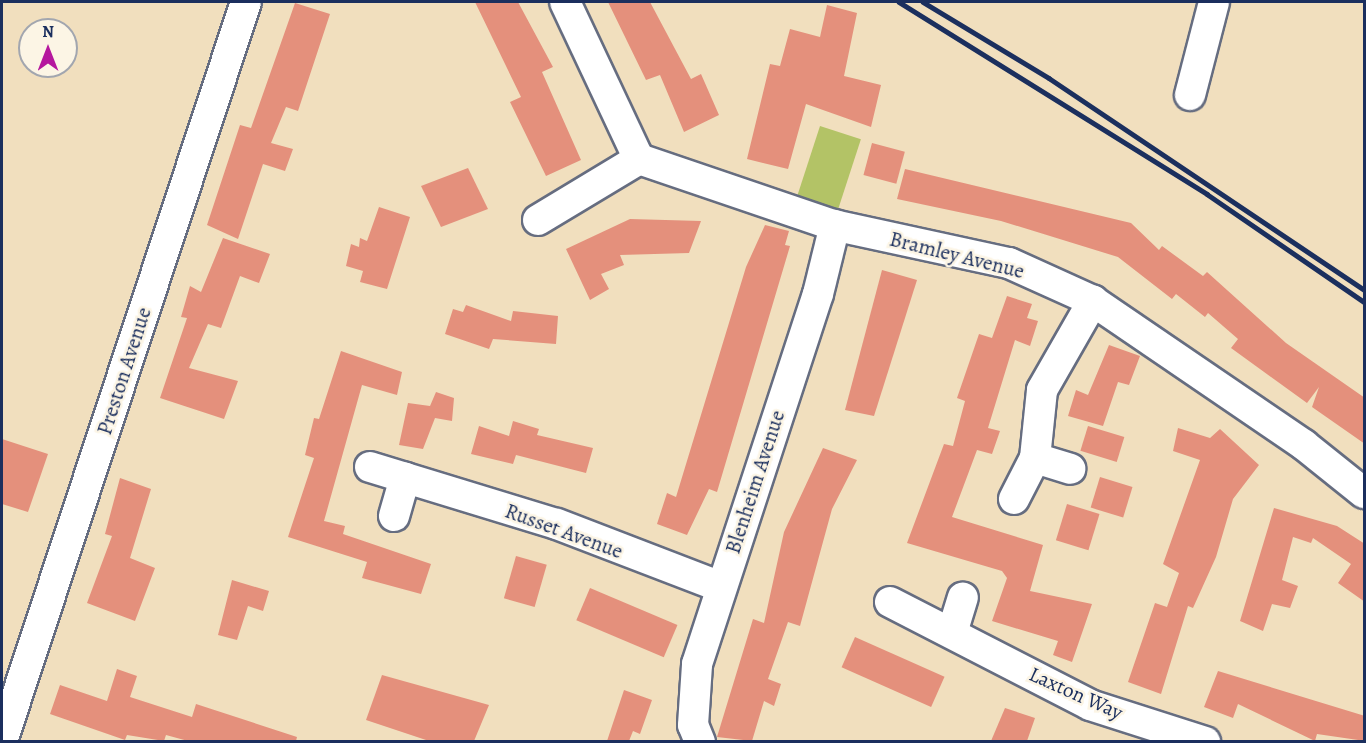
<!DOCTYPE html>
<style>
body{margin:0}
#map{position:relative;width:1366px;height:743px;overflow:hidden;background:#f1dfbe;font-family:Alegreya,serif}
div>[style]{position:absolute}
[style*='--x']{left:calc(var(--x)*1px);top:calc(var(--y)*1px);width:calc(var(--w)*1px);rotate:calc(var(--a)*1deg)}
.green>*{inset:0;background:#b3c366;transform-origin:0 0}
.building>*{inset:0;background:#e4907c;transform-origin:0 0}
.roads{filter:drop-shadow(2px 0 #666d80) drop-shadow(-2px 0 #666d80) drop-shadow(0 2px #666d80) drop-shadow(0 -2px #666d80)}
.street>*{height:30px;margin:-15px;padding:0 15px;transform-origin:15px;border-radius:15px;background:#fff}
.rail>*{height:4.5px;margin:-2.25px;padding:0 2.25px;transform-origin:2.25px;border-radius:2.25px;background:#1b2f5e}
span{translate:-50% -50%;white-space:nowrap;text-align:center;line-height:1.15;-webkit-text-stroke:5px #fcf5e5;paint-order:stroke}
.street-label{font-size:21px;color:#1b2f5e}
.frame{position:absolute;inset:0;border:3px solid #1b2f5e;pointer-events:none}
.north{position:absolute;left:18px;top:18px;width:60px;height:60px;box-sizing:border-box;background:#fcf5e5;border:2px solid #a2a6af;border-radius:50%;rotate:0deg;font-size:16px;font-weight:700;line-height:24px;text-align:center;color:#1b2f5e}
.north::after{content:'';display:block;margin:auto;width:21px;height:27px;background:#b5179e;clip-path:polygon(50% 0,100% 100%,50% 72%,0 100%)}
</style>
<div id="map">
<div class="green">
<div style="left:820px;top:126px;width:43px;height:80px;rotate:18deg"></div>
</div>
<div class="building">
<div style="clip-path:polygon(475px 2px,518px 2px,553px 67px,542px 72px,581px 160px,546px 176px,510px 102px,521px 97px)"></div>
<div style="clip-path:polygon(608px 2px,650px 2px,691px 79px,701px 74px,719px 115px,684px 132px,660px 75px,646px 80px)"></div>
<div style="clip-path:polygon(295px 3px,330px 14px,298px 111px,286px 107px,271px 143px,293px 149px,285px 171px,263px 164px,238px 239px,207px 225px,240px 125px,251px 128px)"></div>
<div style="clip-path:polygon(827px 5px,857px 13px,844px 76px,881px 85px,871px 127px,806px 104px,788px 169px,747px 159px,770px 64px,780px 66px,790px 29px,820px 37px)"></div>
<div style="left:872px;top:143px;width:34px;height:33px;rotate:15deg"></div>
<div style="clip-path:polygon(468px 168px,488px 209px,441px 227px,421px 186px)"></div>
<div style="clip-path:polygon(905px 169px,1131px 223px,1159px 250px,1162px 246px,1203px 276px,1207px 272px,1286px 343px,1365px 398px,1365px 444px,1312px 407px,1319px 387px,1307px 403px,1231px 348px,1238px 339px,1208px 313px,1205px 317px,1176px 294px,1172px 299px,1118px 257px,1001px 221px,897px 199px)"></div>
<div style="clip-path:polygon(379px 207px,410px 217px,387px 289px,360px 282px,363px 271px,346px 266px,351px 244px,359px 247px,360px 238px,367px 241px)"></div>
<div style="clip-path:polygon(630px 219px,701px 221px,689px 253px,620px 255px,624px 265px,601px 274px,609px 289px,590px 300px,566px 249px)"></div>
<div style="clip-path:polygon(765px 225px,789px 231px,785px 245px,790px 246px,717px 492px,709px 489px,687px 535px,657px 524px,667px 493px,676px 497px,746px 267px)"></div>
<div style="clip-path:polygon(223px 238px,270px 254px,259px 283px,240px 276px,221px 328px,208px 324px,189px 368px,238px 381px,224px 419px,160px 398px,187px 318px,181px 317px,190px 286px,201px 292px)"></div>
<div style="clip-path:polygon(882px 270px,917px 280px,874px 416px,845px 410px)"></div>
<div style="clip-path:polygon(1007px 296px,1032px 304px,1027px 318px,1038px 321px,1030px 346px,1015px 340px,988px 428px,1000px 431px,992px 454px,977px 450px,952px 517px,1043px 545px,1030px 591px,1092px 604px,1072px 662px,1053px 655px,1058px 641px,992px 621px,1007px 578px,1002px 571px,907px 543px,944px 444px,953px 446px,965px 401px,957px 398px,979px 334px,992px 338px)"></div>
<div style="clip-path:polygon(466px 305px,511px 321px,513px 311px,558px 316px,556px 344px,493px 339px,489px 349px,445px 334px,453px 309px,463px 312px)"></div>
<div style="clip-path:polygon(1109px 345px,1140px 356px,1129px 385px,1118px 382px,1103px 426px,1068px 416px,1076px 390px,1088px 395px)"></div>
<div style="clip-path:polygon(341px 351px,402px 372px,397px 395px,362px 385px,324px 521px,345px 526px,343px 534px,431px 564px,421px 594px,362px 578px,367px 562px,288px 537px,314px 458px,305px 455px,314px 418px,319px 419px)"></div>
<div style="clip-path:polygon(436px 392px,454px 398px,452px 421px,435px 418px,423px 449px,399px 445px,408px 403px,430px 406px)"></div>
<div style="clip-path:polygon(513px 421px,539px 429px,537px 435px,593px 448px,586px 473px,516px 455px,513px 464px,471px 454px,479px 426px,509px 436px)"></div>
<div style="left:1088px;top:426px;width:38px;height:26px;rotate:17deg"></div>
<div style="clip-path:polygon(1178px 428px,1210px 438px,1220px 429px,1259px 465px,1233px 499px,1216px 557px,1193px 608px,1188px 606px,1161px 694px,1128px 682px,1155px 603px,1167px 607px,1179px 573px,1163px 564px,1200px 460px,1173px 451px)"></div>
<div style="clip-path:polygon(2px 439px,48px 454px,28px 512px,2px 504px)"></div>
<div style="clip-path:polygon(823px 448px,857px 460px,832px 509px,800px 626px,788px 622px,768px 679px,781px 684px,774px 706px,764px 701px,752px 741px,717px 737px,753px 619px,764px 623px,784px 532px)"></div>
<div style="left:1100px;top:477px;width:34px;height:32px;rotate:17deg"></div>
<div style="clip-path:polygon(120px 478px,151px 489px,130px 558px,155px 568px,135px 621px,87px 603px,112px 536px,105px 534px)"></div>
<div style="left:1067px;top:504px;width:34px;height:38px;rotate:17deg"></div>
<div style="clip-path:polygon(1274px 508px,1337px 526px,1365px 544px,1365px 602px,1338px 583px,1351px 564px,1313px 538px,1311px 543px,1293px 537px,1282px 580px,1298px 586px,1290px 608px,1272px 604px,1263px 631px,1240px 621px)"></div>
<div style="left:516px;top:556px;width:32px;height:44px;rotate:16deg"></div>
<div style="clip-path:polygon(232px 580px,269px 591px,263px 611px,248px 606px,237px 640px,218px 635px)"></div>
<div style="left:590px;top:588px;width:95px;height:35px;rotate:23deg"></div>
<div style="left:855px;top:637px;width:98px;height:33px;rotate:24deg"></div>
<div style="clip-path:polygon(117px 669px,137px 676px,130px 697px,192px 717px,196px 704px,297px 737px,296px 741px,188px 741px,166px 735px,164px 741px,127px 735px,125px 740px,50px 714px,60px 685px,107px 701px)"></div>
<div style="clip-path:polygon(1218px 671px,1365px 716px,1365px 741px,1317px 734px,1315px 741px,1238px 704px,1233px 718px,1204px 707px)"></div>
<div style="clip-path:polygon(382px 675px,489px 705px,474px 741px,429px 741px,366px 720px)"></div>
<div style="clip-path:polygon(624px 690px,652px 700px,640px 734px,633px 731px,629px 741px,607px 741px)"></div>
<div style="clip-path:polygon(1005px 708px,1035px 718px,1027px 741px,991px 741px)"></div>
</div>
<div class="roads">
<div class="street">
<div style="--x:565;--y:2;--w:174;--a:64.8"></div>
<div style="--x:639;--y:159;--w:205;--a:18.8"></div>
<div style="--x:833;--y:225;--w:180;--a:12.2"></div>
<div style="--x:1009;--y:263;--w:92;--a:24.3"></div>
<div style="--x:1093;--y:301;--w:255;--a:34.3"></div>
<div style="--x:1304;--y:445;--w:77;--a:38.7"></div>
<div style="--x:1190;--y:95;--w:96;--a:-75.5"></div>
<div style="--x:538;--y:220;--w:118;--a:-31.1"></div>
<div style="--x:1035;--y:458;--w:37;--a:17"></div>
<div style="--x:370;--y:467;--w:195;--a:17"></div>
<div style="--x:557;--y:524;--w:176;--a:21"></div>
<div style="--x:1014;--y:499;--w:46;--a:-62.9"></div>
<div style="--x:1035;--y:458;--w:68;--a:-84.1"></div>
<div style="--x:1042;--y:390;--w:103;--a:-60.2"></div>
<div style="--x:394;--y:516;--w:40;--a:-74"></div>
<div style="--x:890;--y:602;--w:225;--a:27.2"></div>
<div style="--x:1090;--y:705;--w:121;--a:17.8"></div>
<div style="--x:952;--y:633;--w:37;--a:-73"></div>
<div style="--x:2;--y:741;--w:778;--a:-71.73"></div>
<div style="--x:700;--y:742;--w:18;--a:-112"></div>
<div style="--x:693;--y:725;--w:61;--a:-86.2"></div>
<div style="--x:697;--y:664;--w:389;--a:-71.9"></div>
<div style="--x:818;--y:294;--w:71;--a:-76.2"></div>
</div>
</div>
<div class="rail">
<div style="--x:899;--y:2;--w:363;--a:31.9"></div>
<div style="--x:1207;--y:194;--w:191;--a:34.5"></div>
<div style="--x:923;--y:2;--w:147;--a:31.1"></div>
<div style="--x:1049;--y:78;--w:380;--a:33.9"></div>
</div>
<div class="street-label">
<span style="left:957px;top:255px;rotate:14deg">Bramley Avenue</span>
<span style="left:124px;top:371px;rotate:-72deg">Preston Avenue</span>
<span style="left:755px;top:482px;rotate:-72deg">Blenheim Avenue</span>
<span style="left:564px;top:531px;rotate:20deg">Russet Avenue</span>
<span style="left:1076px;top:693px;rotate:24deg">Laxton Way</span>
</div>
<div class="frame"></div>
<div class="north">N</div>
</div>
